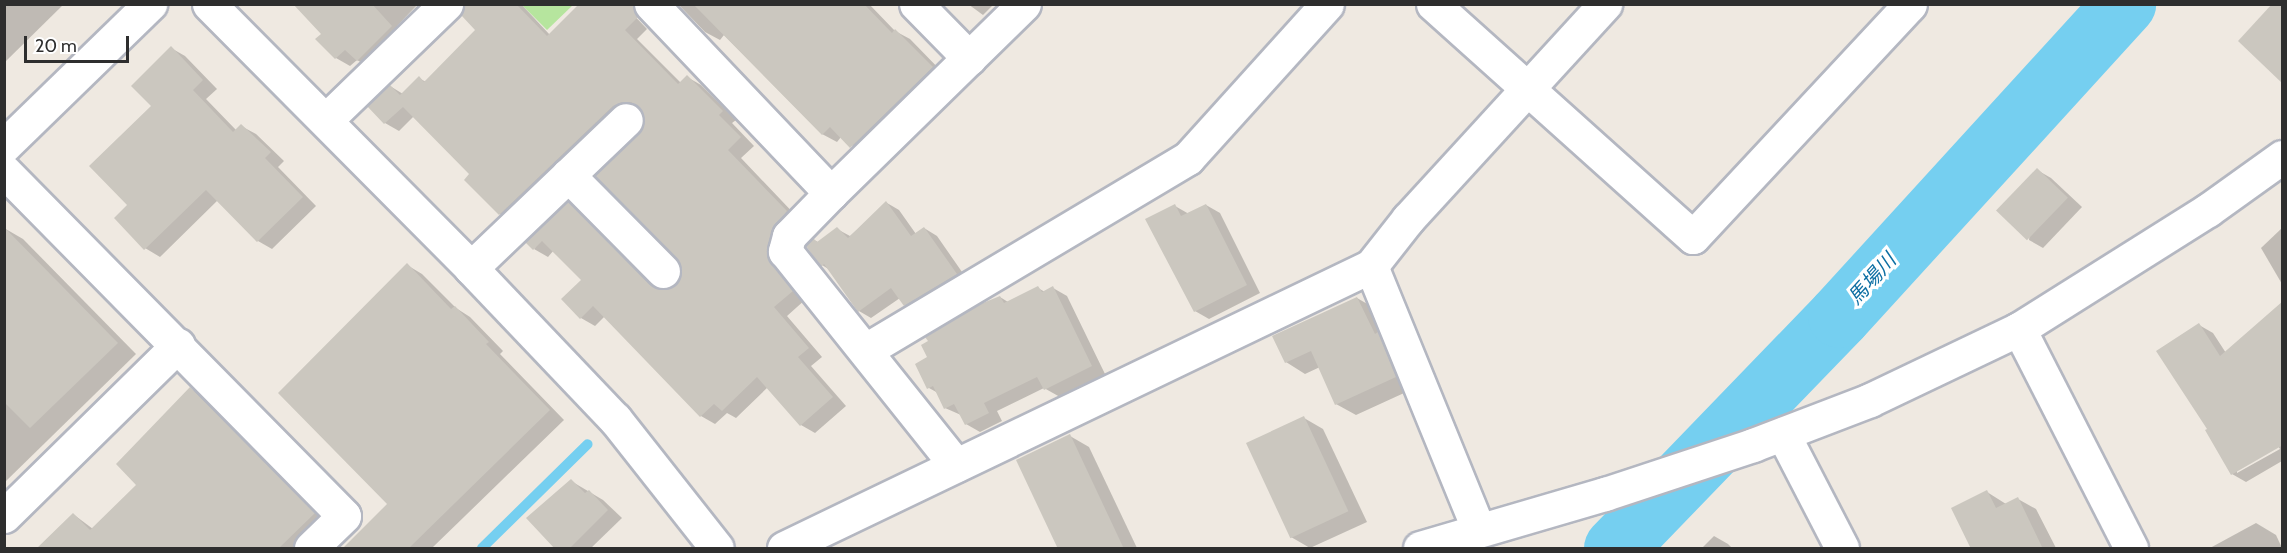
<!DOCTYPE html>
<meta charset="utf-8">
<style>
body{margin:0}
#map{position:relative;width:2287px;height:553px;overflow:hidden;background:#efe9e1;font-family:Cabin,"Noto Sans JP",sans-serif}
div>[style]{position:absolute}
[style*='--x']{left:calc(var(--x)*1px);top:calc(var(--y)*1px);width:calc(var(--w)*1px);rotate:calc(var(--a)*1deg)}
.green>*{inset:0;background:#b6e59e}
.shadow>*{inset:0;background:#0003}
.stream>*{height:10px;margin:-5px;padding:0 5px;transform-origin:5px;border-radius:5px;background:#75cff0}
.river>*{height:63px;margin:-31.5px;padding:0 31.5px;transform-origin:31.5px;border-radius:31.5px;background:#75cff0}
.building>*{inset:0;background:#cbc7bf;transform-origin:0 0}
.roads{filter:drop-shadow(2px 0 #b4b7c1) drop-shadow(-2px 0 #b4b7c1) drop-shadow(0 2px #b4b7c1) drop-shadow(0 -2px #b4b7c1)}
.minor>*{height:33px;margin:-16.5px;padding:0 16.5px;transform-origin:16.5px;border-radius:16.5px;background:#fff}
span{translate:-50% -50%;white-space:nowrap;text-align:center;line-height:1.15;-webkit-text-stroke:6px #fff;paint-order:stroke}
.water-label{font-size:20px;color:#0d6fa3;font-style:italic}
.frame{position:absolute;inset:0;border:6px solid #2e2e2e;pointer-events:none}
.scale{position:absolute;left:24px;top:36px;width:105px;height:27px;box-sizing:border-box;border:3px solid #2e2e2e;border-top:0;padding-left:8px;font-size:18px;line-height:21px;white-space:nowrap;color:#2e2e2e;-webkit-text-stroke:4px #fff;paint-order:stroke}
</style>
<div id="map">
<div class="green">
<div style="clip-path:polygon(522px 5px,573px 5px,547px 30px)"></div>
</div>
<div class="shadow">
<div style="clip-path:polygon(4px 4px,64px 4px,4px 63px)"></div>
<div style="clip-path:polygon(294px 4px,418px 4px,397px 26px,405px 35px,371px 68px,357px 60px,350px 66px,336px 58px,317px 39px,323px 34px)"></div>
<div style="clip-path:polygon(466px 4px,521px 4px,550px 35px,628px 9px,647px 29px,637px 39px,681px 83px,687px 77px,701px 85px,736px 120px,732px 123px,754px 146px,741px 158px,800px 220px,806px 299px,787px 316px,822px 357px,811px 366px,846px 406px,815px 433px,801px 425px,768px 387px,736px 418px,727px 413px,715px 424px,701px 416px,605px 316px,595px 326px,581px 318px,583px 280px,554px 250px,548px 257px,534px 249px,568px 203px,582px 211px,660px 291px,677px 286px,682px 277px,683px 266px,641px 134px,646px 125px,646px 116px,642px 109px,637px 109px,514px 222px,500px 214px,466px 180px,471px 174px,414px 116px,399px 131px,385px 123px,369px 107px,390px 86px,403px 94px,419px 78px,426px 82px,477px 30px)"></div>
<div style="clip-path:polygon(678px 4px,869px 4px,895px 31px,910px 39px,946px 76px,865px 155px,841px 137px,837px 142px,822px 134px,724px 35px,720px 40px,705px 32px)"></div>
<div style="clip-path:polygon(968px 4px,994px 4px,983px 15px)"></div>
<div style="clip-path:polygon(171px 48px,185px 56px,217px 89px,206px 99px,236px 130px,241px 126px,256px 134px,284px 161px,278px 167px,316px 206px,272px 249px,258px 241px,218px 200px,160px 257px,145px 248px,129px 205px)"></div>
<div style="clip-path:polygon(2037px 170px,2051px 178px,2082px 207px,2043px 248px,2029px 240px)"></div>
<div style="clip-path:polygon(887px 203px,899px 210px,916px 234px,924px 228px,937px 236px,969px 282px,918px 312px,905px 305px,900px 298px,871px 318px,859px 311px,830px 270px,822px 265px,814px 240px,818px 242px,837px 229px,850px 236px)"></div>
<div style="clip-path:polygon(1206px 205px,1220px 213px,1260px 293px,1209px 319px,1195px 311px,1175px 206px,1189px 214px)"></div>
<div style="clip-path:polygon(4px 228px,23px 239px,136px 354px,4px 483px)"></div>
<div style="clip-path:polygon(2282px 228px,2282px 284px,2261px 248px)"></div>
<div style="clip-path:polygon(407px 265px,422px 274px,456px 308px,470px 317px,503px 351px,500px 354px,564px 420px,432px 548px,369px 548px,389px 504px)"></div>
<div style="clip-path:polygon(1038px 288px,1045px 292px,1053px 288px,1067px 296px,1105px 374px,1060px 397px,1044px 388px,997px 411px,1002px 421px,980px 432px,966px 424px,961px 415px,945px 408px,938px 393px,929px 388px,929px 358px,1000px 297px,1008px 302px)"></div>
<div style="clip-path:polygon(1357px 298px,1376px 309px,1415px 388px,1356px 415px,1336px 404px,1320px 367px,1305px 374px,1286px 362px)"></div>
<div style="clip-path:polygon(evenodd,2282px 303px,2282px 461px,2246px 482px,2232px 474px,2209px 429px,2199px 325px,2213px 333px,2226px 353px,2282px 303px,2278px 446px,2280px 449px,2237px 473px,2237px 470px,2278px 446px)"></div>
<div style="clip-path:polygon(191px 389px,206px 398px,329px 523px,302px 548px,38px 548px,73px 514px,93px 529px,138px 485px)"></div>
<div style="clip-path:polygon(1304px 418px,1323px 429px,1367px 522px,1310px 548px,1291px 537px)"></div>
<div style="clip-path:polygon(1070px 436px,1089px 447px,1137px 548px,1059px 548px)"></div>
<div style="clip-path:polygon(571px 481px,603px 500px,622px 518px,591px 548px,557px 548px)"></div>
<div style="clip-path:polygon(1987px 492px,2006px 504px,2018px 499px,2036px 509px,2056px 548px,1971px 548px)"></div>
<div style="clip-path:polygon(2256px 523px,2276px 535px,2282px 548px,2210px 548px)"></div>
<div style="clip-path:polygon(1714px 536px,1728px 544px,1732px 548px,1702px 548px)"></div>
</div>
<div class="stream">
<div style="--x:482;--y:548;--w:148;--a:-44.5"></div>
</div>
<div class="river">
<div style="--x:1615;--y:548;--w:322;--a:-46"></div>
<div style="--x:1839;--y:316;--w:423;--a:-47.6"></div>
</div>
<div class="building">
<div style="clip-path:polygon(293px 4px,372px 4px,392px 26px,357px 61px,345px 50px,335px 59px,315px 39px,321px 34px)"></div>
<div style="clip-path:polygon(464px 4px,516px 4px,547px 36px,579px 4px,633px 4px,638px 17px,625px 30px,678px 84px,687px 75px,723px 111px,719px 115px,741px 137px,728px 150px,787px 211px,771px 231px,767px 254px,793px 291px,774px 307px,809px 348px,798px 357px,833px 397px,800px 426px,757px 377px,722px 411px,714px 404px,700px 417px,593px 306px,580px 319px,561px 299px,581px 280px,542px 241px,533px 250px,525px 242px,568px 201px,650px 285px,659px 289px,667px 289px,677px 284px,681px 276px,681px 267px,676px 258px,595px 176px,639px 133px,644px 125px,644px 116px,639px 107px,631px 102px,622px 102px,613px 106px,499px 215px,464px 180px,469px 174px,403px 107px,384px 124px,367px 106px,390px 85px,400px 95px,419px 76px,424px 82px,475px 30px,461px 15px)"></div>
<div style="clip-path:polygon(693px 4px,864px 4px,892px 33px,895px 29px,933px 67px,850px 148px,830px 127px,822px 135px)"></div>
<div style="clip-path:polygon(2272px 4px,2283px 4px,2283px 84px,2238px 41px)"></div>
<div style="clip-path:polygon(171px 46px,203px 80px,193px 90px,233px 132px,241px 124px,271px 152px,265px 158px,303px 197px,257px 242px,206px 190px,144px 250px,114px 218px,127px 205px,89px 166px,151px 106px,131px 86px)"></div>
<div style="left:2037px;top:168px;width:43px;height:59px;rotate:44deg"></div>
<div style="clip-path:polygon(886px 201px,911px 236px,924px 227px,957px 274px,904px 306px,891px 288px,858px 312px,824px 264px,821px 267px,806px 246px,813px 238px,817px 242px,837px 227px,848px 238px)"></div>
<div style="clip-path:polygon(1175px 204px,1181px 216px,1206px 204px,1247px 285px,1194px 312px,1145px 219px)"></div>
<div style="clip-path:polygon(4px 227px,118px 343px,30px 428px,4px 402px)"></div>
<div style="clip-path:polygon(407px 263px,451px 309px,455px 306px,489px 342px,486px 344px,550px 410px,408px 549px,342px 549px,387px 504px,278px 393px)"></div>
<div style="clip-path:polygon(1038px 286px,1042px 292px,1053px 286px,1092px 366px,1044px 390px,1037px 377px,984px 403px,989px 413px,965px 425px,954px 404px,944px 409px,933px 386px,927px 389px,915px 364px,927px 357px,921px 345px,928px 341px,925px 337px,978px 305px,1000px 296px,1004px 303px)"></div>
<div style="clip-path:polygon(1357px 297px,1375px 334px,1378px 332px,1396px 377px,1335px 405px,1311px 351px,1285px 363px,1272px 336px)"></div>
<div style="clip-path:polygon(2283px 301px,2283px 445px,2231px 475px,2205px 430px,2207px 429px,2156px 351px,2199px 323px,2220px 356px)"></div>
<div style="clip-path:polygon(190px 387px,315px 513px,278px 549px,36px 549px,73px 513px,90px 530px,136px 485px,116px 464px)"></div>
<div style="left:1304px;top:416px;width:105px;height:64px;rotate:65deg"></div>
<div style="clip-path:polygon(1070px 434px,1124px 549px,1058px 549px,1016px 460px)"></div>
<div style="clip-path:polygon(571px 479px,585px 493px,589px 490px,608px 510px,569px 549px,555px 549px,526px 518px)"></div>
<div style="clip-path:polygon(1987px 490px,1996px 508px,2018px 497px,2043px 549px,1971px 549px,1951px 508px)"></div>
</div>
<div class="roads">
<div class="minor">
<div style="--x:209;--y:4;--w:372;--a:45.2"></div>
<div style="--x:471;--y:268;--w:209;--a:46.4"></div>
<div style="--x:615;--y:419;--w:164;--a:51.7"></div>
<div style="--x:651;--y:4;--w:261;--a:46.4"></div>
<div style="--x:831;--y:193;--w:270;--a:-44.4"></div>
<div style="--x:916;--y:4;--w:76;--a:45.5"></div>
<div style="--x:1433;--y:4;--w:349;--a:41.9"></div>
<div style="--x:1693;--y:237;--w:318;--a:-47"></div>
<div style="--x:326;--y:120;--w:167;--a:-44"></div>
<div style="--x:4;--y:146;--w:204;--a:-44.2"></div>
<div style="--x:4;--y:171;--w:484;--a:45.4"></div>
<div style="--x:344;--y:516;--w:46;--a:135.9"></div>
<div style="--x:568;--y:175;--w:135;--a:45.3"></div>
<div style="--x:831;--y:193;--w:60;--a:134.3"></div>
<div style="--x:789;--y:236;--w:16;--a:105"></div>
<div style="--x:785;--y:251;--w:274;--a:51.4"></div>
<div style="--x:1371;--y:266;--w:285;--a:67.8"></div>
<div style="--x:471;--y:268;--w:214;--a:-43.7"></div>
<div style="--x:2019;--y:329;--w:246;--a:62.9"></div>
<div style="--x:866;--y:350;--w:375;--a:-30.8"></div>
<div style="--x:1188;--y:158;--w:207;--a:-47.9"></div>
<div style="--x:1783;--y:434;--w:128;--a:62.6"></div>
<div style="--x:4;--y:516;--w:244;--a:-44.5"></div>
<div style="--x:784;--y:548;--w:651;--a:-25.66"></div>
<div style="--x:1371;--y:266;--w:60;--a:-51.8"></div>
<div style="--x:1408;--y:219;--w:292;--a:-47.5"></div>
<div style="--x:1420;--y:548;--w:193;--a:-16.3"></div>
<div style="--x:1605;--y:494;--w:156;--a:-18.3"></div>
<div style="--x:1753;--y:445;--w:125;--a:-21"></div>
<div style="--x:1870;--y:400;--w:165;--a:-25.5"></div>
<div style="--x:2019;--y:329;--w:223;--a:-32.2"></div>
<div style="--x:2208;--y:210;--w:91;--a:-35.6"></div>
</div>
</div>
<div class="water-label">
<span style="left:1872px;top:279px;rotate:-48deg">馬場川</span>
</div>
<div class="frame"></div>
<div class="scale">20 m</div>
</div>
